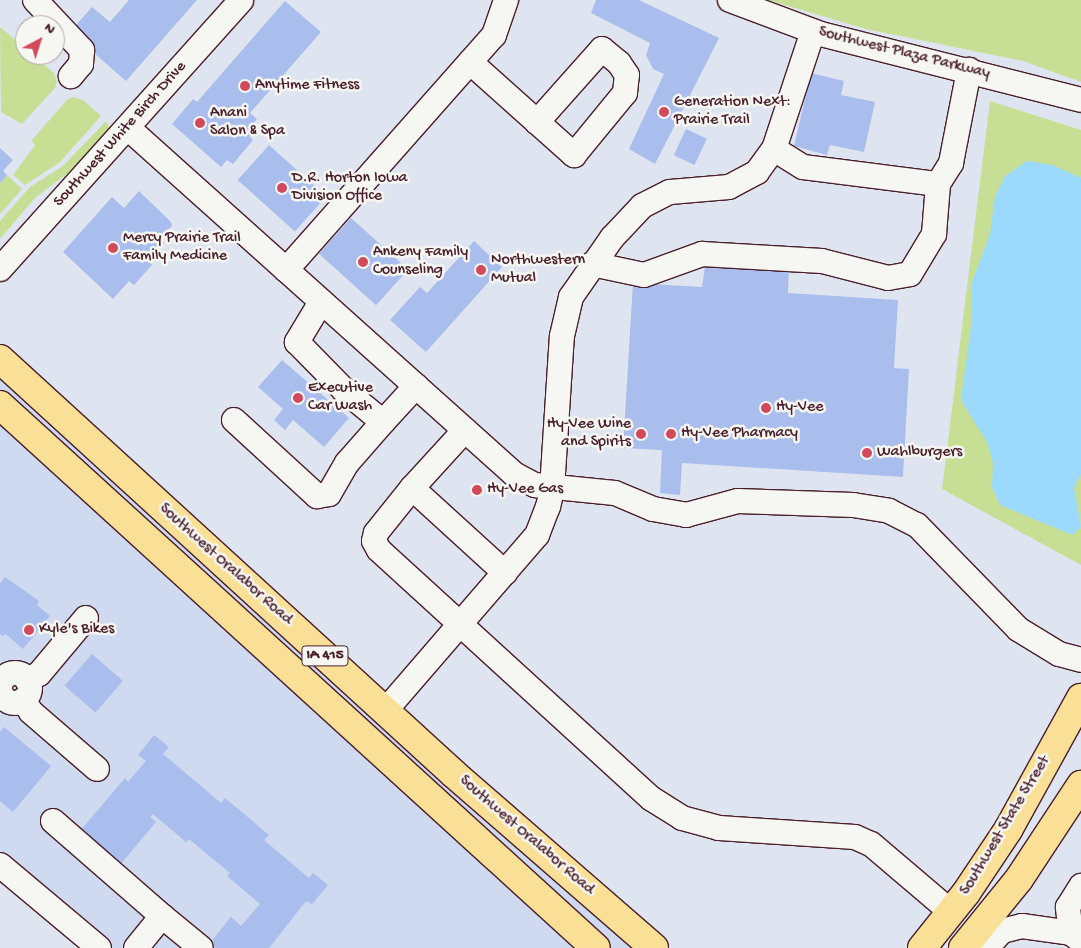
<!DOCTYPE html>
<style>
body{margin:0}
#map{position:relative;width:1081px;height:948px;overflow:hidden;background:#dfe5f0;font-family:"Gochi Hand",sans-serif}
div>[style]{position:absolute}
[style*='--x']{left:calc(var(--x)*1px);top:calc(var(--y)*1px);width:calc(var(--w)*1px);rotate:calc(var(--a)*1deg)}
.built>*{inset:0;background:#cfd9ef}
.green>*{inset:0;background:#c6df95}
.water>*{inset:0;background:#9bdafc}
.building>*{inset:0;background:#a9beed;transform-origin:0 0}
.roads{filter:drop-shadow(1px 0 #4a1f2b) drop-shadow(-1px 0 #4a1f2b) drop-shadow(0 1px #4a1f2b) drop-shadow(0 -1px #4a1f2b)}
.minor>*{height:24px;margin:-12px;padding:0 12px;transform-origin:12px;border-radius:12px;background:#f6f6f2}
.minor>.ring{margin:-12px;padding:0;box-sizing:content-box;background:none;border:24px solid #f6f6f2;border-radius:50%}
.major>*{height:28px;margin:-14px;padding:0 14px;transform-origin:14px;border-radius:14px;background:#fadf96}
.dots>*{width:14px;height:14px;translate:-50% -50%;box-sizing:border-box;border:2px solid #f6f6f2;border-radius:50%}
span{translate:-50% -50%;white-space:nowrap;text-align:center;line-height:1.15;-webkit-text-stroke:5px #f6f6f2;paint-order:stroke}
.shield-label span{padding:1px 4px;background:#f6f6f2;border:1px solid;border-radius:4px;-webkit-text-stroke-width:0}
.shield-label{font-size:15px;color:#4a1f2b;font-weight:700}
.street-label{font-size:16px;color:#4a1f2b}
.poi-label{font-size:16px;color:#4a1f2b}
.left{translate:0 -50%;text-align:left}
.right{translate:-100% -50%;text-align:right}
.north{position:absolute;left:15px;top:15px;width:50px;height:50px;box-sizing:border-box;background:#f6f6f2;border:1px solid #b1a0a2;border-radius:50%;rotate:40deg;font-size:14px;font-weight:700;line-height:20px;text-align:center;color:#4a1f2b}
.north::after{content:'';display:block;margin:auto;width:18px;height:22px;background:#d1495b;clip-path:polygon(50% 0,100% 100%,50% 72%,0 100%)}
</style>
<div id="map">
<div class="built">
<div style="clip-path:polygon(0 359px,654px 948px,99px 948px,0 865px)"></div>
</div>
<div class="green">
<div style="clip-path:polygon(768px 0,1081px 0,1081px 82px,1023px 61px,866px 29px)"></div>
<div style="clip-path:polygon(0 27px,25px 48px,25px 55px,33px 55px,54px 73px,57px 81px,55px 88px,22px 124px,1px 112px)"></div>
<div style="clip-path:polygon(74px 97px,83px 100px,101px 116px,60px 162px,25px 185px,13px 175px,35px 145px,31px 141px,68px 99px)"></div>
<div style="clip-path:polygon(990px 101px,1081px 130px,1081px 565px,942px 489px)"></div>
<div style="clip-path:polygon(106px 121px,110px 130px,94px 153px,35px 198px,0 239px,0 221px,30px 187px,63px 166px)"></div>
<div style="clip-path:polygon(7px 175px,22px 189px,0 214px,0 183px)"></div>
</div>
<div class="water">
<div style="clip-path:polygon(1027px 161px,1052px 165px,1081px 178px,1081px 474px,1074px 488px,1081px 527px,1072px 535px,1000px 505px,992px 487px,993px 464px,988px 444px,961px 400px,972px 318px,971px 285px,990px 234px,995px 196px,1005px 176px)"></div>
</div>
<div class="building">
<div style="clip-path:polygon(129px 0,197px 0,126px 81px,70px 32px,92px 7px,110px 22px)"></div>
<div style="clip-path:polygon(596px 0,639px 0,719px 38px,655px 164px,629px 149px,664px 74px,653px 69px,646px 55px,650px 43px,591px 13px)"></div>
<div style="clip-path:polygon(285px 1px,321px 32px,250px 113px,257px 119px,254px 123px,258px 127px,250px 137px,253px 140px,233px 164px,227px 160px,221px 167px,172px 124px,193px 99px,197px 102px)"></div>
<div style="clip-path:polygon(811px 73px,844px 81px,841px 95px,875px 102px,864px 152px,830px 145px,827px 155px,794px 146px)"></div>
<div style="left:686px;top:129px;width:23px;height:29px;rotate:25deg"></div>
<div style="left:269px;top:145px;width:77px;height:47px;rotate:42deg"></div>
<div style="clip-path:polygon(0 148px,13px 160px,3px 171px,7px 175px,0 183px)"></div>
<div style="clip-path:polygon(139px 191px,171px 222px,172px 226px,160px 239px,164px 243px,148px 261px,152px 265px,134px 285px,129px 281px,113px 299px,63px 252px,112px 197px,124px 208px)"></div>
<div style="left:351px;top:218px;width:77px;height:48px;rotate:42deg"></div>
<div style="clip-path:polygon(474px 241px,502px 267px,426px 352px,390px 320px,420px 287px,427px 293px)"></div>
<div style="clip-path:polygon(706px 259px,789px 263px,788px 293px,898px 300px,894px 368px,909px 369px,903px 477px,682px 463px,680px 495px,660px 493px,662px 450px,623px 448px,633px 283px,702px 287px)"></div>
<div style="clip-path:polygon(282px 360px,349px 418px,324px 447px,293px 420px,285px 430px,274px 420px,283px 409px,258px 387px)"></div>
<div style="clip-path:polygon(5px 577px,39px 601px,37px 605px,50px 616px,23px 649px,6px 634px,3px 636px,0 634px,0 583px)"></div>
<div style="left:92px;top:654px;width:41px;height:42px;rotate:41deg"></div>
<div style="clip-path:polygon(4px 727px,51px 766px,13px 812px,0 801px,0 732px)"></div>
<div style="clip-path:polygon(154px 735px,169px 747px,163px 754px,221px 803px,225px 798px,269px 835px,264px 840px,309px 878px,313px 873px,328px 885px,312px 904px,306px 901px,269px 948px,216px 948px,210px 943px,231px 917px,241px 926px,260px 904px,227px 876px,230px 873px,189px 839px,186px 842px,153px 814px,150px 817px,156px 822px,120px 865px,80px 831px,125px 778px,128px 782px,146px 761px,138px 755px)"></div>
</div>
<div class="roads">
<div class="minor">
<div style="--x:35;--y:0;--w:69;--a:46.8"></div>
<div style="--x:82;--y:50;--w:14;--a:94"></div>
<div style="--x:81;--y:64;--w:16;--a:130"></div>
<div style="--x:730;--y:0;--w:97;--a:20.5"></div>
<div style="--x:821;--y:34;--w:268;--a:14.2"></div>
<div style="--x:470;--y:62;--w:90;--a:41.8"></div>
<div style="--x:537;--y:122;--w:50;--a:41.7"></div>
<div style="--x:574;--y:155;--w:80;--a:-50.6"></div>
<div style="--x:625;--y:93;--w:18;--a:-84"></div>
<div style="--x:627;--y:75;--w:14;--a:-124"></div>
<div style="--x:619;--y:63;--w:22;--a:-141"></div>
<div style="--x:602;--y:49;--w:98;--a:131.7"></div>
<div style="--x:128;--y:128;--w:518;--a:41.87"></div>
<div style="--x:514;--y:474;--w:24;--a:28"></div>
<div style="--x:535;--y:485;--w:80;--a:5.7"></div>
<div style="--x:615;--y:493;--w:41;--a:22.8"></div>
<div style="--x:653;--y:509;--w:34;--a:10"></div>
<div style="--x:686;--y:515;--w:54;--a:-15.1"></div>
<div style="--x:738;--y:501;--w:115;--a:2"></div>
<div style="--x:853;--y:505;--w:36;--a:9"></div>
<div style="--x:889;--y:511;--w:31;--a:27"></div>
<div style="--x:917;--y:525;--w:145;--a:45.8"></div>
<div style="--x:1018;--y:629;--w:48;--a:31.4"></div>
<div style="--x:1059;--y:654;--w:23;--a:15"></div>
<div style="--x:774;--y:149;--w:34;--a:32"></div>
<div style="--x:803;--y:167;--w:136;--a:7.2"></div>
<div style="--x:938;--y:184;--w:25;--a:-58"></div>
<div style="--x:951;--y:163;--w:95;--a:-79"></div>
<div style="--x:592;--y:264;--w:53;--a:11.9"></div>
<div style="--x:644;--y:275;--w:62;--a:-19.9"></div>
<div style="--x:702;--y:254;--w:120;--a:3.3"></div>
<div style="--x:822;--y:261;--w:68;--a:14.4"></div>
<div style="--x:888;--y:278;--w:22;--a:-10"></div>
<div style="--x:910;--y:274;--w:47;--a:-59"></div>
<div style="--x:934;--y:234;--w:50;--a:-85.4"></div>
<div style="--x:0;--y:269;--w:361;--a:-48.1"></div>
<div style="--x:286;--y:270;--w:314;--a:-48.5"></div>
<div style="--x:494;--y:35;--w:37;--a:-71"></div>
<div style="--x:321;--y:302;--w:47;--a:121"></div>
<div style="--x:297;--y:342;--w:67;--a:45.6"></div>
<div style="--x:344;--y:390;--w:50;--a:39.4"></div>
<div style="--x:383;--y:422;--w:49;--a:-47.5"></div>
<div style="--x:234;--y:420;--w:113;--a:42.5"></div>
<div style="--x:317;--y:496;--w:12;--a:-9"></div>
<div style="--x:329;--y:494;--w:36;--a:-60"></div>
<div style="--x:347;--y:463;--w:55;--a:-48.7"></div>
<div style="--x:465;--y:430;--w:79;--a:132.4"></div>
<div style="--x:412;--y:488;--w:126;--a:42.4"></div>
<div style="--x:412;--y:488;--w:58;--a:128.7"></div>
<div style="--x:376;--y:533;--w:8;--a:104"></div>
<div style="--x:374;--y:541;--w:10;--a:61"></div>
<div style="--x:379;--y:550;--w:369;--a:42.4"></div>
<div style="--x:652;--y:799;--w:36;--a:32"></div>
<div style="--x:682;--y:818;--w:38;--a:15"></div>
<div style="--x:719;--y:828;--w:136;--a:3.8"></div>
<div style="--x:855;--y:837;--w:17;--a:24"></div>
<div style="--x:871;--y:844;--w:106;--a:40.4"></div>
<div class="ring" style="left:0;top:673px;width:6px;height:6px"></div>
<div style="--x:27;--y:680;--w:13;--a:-27"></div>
<div style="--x:39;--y:674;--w:73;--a:-50"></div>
<div style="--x:23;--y:700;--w:14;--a:56"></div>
<div style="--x:31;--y:712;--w:87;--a:40.8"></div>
<div style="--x:385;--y:711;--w:233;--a:-49.2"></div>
<div style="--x:537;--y:535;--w:30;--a:-69"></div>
<div style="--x:548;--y:507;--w:18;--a:-77"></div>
<div style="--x:552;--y:489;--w:153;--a:-86.3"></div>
<div style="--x:562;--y:336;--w:40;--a:-77"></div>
<div style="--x:571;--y:297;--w:72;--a:-55.2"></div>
<div style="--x:612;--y:238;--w:44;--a:-46.8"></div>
<div style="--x:642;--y:206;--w:31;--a:-27"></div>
<div style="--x:670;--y:192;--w:59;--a:-4.8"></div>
<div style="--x:729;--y:187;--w:32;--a:-28"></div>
<div style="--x:757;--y:172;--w:29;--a:-54"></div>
<div style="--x:774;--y:149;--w:124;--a:-71.7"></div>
<div style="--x:53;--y:821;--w:145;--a:41.1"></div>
<div style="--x:162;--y:916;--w:41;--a:129.1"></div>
<div style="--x:0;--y:865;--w:129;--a:40"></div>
<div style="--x:162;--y:916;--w:50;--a:39.4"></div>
<div style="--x:1071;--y:933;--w:26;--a:-97"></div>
<div style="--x:1068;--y:907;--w:25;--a:-58"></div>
<div style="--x:987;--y:948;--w:23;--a:-49"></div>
<div style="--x:1002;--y:931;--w:21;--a:-14"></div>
<div style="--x:1022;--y:926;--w:49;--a:8.1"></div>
<div style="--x:1071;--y:933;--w:13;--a:39"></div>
</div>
<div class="major">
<div style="--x:0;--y:359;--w:615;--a:42.43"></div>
<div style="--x:454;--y:774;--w:265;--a:41"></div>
<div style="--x:0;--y:405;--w:806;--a:42.34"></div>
<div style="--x:922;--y:948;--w:70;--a:-51.3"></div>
<div style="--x:966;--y:893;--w:76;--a:-56.3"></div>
<div style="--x:1008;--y:830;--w:151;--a:-61.1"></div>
<div style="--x:963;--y:948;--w:89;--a:-50.9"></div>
<div style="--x:1019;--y:879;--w:113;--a:-56.6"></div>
</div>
</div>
<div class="dots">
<div style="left:245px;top:86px;background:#d1495b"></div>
<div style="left:664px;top:112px;background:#d1495b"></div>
<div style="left:200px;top:123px;background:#d1495b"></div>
<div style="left:282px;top:188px;background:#d1495b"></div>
<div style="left:113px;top:248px;background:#d1495b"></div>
<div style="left:363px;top:262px;background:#d1495b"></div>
<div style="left:481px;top:270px;background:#d1495b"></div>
<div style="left:298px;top:398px;background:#d1495b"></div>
<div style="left:766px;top:408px;background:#d1495b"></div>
<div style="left:641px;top:434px;background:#d1495b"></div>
<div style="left:671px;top:434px;background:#d1495b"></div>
<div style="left:867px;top:453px;background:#d1495b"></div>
<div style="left:477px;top:490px;background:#d1495b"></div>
<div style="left:29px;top:630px;background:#d1495b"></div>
</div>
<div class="shield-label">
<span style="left:325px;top:656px">IA 415</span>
</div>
<div class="street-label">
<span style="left:904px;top:54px;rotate:14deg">Southwest Plaza Parkway</span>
<span style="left:121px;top:135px;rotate:-48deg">Southwest White Birch Drive</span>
<span style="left:225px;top:565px;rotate:42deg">Southwest Oralabor Road</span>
<span style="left:1006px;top:826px;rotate:-59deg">Southwest State Street</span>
<span style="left:526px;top:836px;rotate:41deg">Southwest Oralabor Road</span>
</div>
<div class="poi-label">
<span class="left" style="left:255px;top:86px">Anytime Fitness</span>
<span class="left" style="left:674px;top:112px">Generation Next:<br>Prairie Trail</span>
<span class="left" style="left:210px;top:123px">Anani<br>Salon &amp; Spa</span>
<span class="left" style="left:292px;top:188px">D.R. Horton Iowa<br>Division Office</span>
<span class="left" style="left:123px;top:248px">Mercy Prairie Trail<br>Family Medicine</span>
<span class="left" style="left:373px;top:262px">Ankeny Family<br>Counseling</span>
<span class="left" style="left:491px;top:270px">Northwestern<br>Mutual</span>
<span class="left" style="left:308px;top:398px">Executive<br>Car Wash</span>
<span class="left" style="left:776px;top:408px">Hy-Vee</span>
<span class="right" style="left:631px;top:434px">Hy-Vee Wine<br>and Spirits</span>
<span class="left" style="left:681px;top:434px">Hy-Vee Pharmacy</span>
<span class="left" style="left:877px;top:453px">Wahlburgers</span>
<span class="left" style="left:487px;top:490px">Hy-Vee Gas</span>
<span class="left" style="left:39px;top:630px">Kyle's Bikes</span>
</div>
<div class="north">N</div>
</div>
